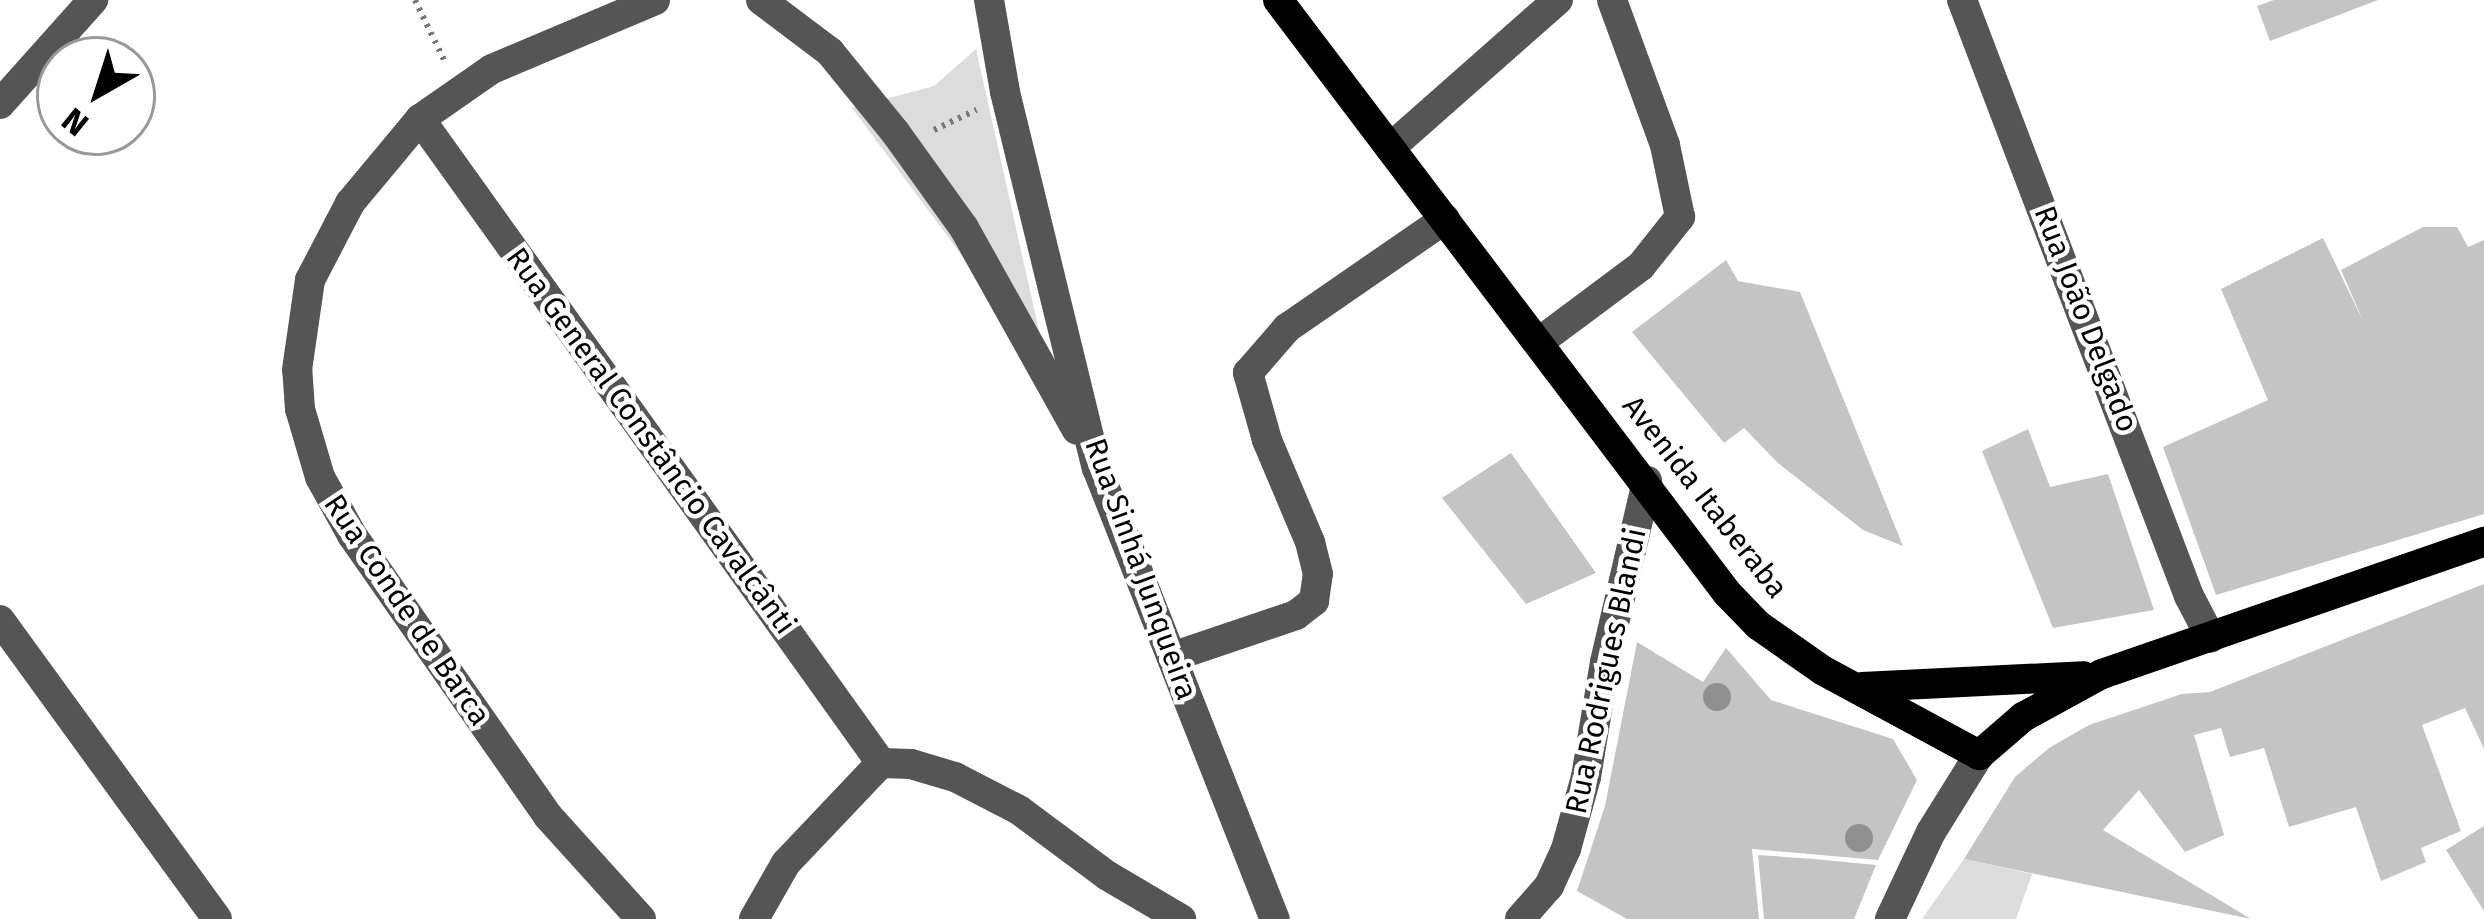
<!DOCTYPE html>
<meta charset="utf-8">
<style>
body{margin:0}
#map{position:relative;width:2484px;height:919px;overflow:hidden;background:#fff;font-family:"Fira Sans",sans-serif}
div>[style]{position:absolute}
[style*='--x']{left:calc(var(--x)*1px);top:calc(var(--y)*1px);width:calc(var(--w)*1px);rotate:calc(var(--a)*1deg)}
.green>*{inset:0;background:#dcdcdc}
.building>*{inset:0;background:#c4c4c4}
.path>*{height:6px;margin-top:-3px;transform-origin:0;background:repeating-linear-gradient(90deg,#777 0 3px,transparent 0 9px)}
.minor>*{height:30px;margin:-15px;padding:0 15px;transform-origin:15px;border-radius:15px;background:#555}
.major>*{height:30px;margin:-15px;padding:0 15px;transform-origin:15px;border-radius:15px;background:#000}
.trees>*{width:28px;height:28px;margin:-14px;border-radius:50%;background:#8f8f8f}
span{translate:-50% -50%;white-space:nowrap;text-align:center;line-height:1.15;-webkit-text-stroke:9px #fff;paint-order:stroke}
.street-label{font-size:30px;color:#000}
.north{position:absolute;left:36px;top:36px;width:120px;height:120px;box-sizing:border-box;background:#fff;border:3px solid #999;border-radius:50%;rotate:219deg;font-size:33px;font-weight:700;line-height:48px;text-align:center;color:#000}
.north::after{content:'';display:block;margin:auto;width:42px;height:54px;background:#000;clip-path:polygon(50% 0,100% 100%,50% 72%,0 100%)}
</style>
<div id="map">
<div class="green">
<div style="clip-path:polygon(976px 49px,1048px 371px,852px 108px,934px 86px)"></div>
<div style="clip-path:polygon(1964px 859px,2032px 874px,2016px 919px,1922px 919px)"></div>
</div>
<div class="building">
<div style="clip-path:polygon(2274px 0,2378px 0,2270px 41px,2257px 6px)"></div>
<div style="clip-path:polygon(2423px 227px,2457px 227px,2468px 247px,2484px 240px,2484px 514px,2216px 595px,2163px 447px,2268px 400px,2221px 289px,2323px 238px,2364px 323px,2341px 270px)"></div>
<div style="clip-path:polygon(1726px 260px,1738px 281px,1800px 292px,1903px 546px,1863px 530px,1778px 463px,1744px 428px,1724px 443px,1632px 332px)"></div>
<div style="clip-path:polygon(2028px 429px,2050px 487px,2108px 474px,2154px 610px,2053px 628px,1982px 451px)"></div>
<div style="clip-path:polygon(1511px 453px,1596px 573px,1526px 604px,1442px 498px)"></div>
<div style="clip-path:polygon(2484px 584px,2484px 749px,2465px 708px,2422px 725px,2461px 831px,2421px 848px,2426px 862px,2381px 881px,2356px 807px,2289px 827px,2264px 748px,2230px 757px,2221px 728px,2194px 735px,2224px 835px,2185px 852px,2139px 790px,2103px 830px,2251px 919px,1964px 859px,2015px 777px,2049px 748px,2089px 725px,2182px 694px,2210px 692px)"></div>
<div style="clip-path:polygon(1637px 642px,1703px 682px,1726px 648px,1771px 700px,1893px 739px,1917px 780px,1878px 860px,1752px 849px,1759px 919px,1627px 919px,1577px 891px,1605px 806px)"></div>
<div style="clip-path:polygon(2484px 826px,2484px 911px,2446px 850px)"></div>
<div style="clip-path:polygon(1758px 855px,1814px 859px,1876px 865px,1854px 919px,1764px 919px)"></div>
</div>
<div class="path">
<div style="--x:415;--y:0;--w:69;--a:64.2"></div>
<div style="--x:934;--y:130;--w:47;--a:-25.5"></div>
</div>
<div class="minor">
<div style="--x:761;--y:0;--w:86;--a:37"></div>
<div style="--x:830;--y:52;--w:103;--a:50.9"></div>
<div style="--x:895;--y:132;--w:118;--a:54.3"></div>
<div style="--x:964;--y:228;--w:231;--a:60.8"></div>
<div style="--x:989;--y:0;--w:93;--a:80.1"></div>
<div style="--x:1005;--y:92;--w:387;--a:76.3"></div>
<div style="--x:1097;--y:468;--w:485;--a:68.5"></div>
<div style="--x:1962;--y:0;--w:638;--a:69.15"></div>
<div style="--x:2189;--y:596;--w:47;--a:62.4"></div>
<div style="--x:0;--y:104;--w:140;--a:-48.2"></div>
<div style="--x:420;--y:119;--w:792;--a:54.4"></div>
<div style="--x:1390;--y:148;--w:224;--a:-41.4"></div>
<div style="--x:1539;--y:342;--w:127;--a:-36.7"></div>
<div style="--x:1641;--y:266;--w:63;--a:-51.5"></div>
<div style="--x:1680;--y:217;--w:74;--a:-101.8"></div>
<div style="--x:1665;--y:145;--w:154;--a:-110.1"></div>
<div style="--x:0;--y:620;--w:369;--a:54"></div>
<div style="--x:1172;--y:657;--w:131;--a:-18.7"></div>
<div style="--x:1296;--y:615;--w:23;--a:-38"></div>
<div style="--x:1314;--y:601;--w:27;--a:-82"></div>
<div style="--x:1318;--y:574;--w:33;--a:-104"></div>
<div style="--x:1310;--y:542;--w:111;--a:-112.9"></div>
<div style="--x:1267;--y:440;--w:70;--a:-105.8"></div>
<div style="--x:1248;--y:373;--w:60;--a:-49.1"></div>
<div style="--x:1287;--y:328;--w:192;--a:-34.6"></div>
<div style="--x:641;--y:919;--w:139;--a:-132.1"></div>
<div style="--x:548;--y:816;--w:343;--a:-124.9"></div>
<div style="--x:352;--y:535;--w:66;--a:-118.9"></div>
<div style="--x:320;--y:477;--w:71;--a:-106.4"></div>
<div style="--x:300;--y:409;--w:39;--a:-94"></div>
<div style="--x:297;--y:370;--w:91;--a:-81.8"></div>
<div style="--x:310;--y:280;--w:87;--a:-62.5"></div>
<div style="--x:350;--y:203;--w:109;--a:-50.2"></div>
<div style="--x:420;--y:119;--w:88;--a:-34.8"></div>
<div style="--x:492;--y:69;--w:177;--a:-22.9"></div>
<div style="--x:754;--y:919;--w:64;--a:-60.3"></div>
<div style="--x:786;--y:863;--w:138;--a:-46.5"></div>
<div style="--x:881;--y:763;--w:30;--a:2"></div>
<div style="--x:911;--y:764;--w:46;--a:16.5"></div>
<div style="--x:955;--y:777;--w:72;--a:27.3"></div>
<div style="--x:1019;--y:810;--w:111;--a:36.6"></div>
<div style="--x:1108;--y:876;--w:85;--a:30.5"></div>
<div style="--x:1520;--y:919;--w:44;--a:-48.7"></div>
<div style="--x:1549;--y:886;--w:41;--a:-65.3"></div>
<div style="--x:1566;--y:849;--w:75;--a:-74.5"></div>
<div style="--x:1586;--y:777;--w:117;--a:-80.6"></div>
<div style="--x:1605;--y:662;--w:186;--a:-76.9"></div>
<div style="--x:1890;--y:919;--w:96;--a:-64.8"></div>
<div style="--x:1931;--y:832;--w:91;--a:-58.1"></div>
</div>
<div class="major">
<div style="--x:1278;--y:0;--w:744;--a:52.87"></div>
<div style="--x:1727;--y:593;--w:45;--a:45.9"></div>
<div style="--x:1758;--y:625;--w:78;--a:35.1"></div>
<div style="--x:1822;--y:670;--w:179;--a:28.4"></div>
<div style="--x:1979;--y:755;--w:58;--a:-40.8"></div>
<div style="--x:2023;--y:717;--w:90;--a:-28.6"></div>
<div style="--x:2102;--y:674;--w:404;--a:-19.1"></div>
<div style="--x:1862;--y:687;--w:222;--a:-2.8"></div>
</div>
<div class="trees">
<div style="left:1717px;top:697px"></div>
<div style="left:1859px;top:838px"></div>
</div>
<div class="street-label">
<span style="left:2086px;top:319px;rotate:69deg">Rua João Delgado</span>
<span style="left:651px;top:441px;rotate:54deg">Rua General Constâncio Cavalcânti</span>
<span style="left:1705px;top:497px;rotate:52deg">Avenida Itaberaba</span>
<span style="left:1141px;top:569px;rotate:70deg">Rua Sinhá Junqueira</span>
<span style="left:407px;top:610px;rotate:56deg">Rua Conde de Barca</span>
<span style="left:1606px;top:671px;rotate:-78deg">Rua Rodrigues Blandi</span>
</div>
<div class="north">N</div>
</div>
